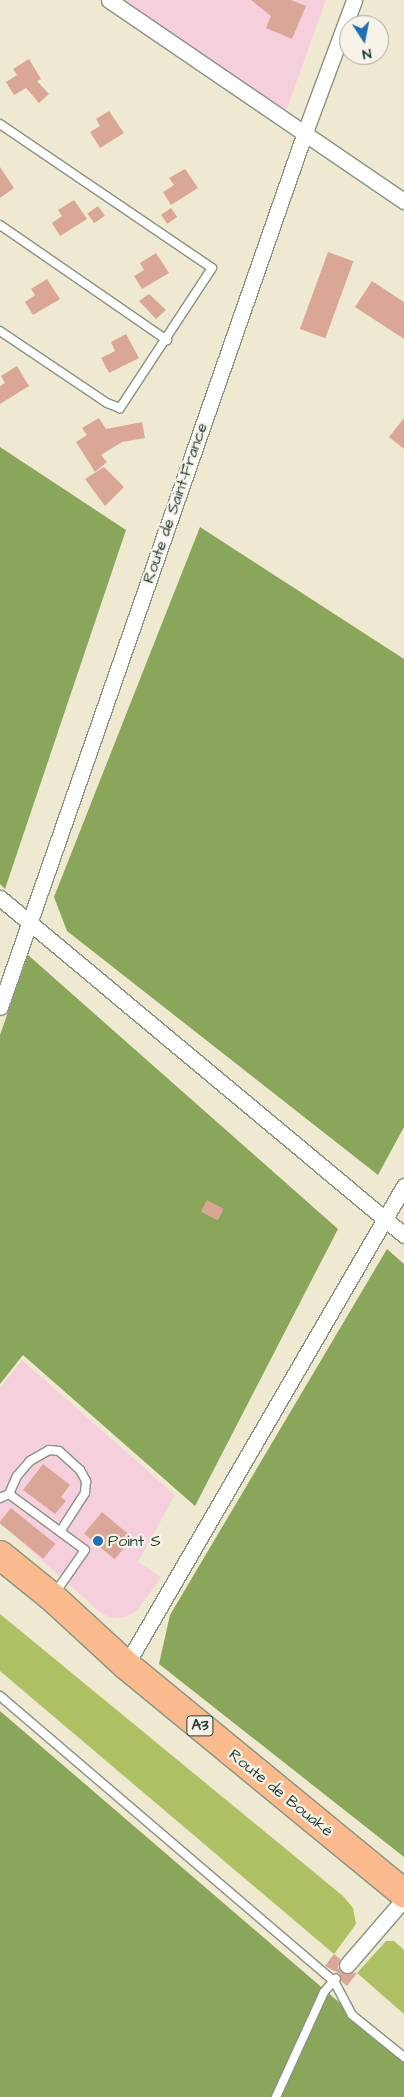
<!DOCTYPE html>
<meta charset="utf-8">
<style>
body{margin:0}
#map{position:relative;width:404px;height:2097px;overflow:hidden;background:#f0e9d2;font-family:"Architects Daughter",sans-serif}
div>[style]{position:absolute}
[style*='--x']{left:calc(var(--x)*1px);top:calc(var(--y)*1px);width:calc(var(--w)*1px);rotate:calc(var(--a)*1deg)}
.built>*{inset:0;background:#f5cfdb}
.green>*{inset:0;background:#adc064}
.forest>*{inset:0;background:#8aa65a}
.building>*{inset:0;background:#daa698;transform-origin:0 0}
.roads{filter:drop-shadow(1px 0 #889383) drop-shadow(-1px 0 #889383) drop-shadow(0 1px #889383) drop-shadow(0 -1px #889383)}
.lane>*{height:8px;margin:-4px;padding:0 4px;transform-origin:4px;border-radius:4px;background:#fff}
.street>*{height:15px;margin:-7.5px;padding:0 7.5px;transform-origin:7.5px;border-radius:7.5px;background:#fff}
.highway>*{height:28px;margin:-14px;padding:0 14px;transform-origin:14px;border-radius:14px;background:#fbba8d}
.dots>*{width:14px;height:14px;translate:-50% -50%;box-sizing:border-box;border:2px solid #f7f3e8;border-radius:50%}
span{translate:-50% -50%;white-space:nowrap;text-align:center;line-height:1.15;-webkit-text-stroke:4.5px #f7f3e8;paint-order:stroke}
.shield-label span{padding:1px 4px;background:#f7f3e8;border:1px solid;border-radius:4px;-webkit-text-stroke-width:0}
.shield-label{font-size:15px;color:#1f3d34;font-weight:700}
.street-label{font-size:16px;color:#1f3d34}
.poi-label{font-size:16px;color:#1f3d34}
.left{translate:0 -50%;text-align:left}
.north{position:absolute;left:339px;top:15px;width:50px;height:50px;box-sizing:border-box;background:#f7f3e8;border:1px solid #a1aaa0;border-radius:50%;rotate:169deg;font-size:14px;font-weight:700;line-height:20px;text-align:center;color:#1f3d34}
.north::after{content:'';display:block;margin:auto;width:18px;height:22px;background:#1f6fb2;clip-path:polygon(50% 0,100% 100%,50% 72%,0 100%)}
</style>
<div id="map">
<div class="built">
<div style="clip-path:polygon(118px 0,326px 0,286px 111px)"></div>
<div style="clip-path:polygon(22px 1360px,175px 1495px,138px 1562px,161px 1577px,137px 1611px,125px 1617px,111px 1618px,101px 1613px,0 1523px,0 1388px)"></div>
</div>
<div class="green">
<div style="clip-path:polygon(0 1614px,343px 1896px,353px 1908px,356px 1924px,334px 1954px,0 1671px)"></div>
<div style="clip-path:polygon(386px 1941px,394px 1941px,404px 1950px,404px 2014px,357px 1973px)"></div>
</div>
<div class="forest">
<div style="clip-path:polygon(0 447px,126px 530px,5px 889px,0 884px)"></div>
<div style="clip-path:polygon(200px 527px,404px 659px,404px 1127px,378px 1175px,67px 931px,54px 897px)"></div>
<div style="clip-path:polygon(28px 955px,338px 1229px,195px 1506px,23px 1355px,0 1384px,0 1035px)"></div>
<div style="clip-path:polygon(387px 1249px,404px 1264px,404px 1857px,159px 1664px,170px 1615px)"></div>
<div style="clip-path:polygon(0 1711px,404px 2058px,404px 2097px,0 2097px)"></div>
</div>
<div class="building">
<div style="clip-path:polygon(251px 0,291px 0,306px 6px,292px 39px,266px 28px,271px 16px)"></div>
<div style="clip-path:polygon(29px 59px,41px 79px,37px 81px,49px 94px,39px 103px,26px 88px,14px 95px,6px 82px,17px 75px,13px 69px)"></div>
<div style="clip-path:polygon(109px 111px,124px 133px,100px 148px,90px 132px,100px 126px,96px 119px)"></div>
<div style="clip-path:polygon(0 167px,14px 188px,0 198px)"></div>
<div style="clip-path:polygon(185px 169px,198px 188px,171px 205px,163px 192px,174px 185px,169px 178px)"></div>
<div style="clip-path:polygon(74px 200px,87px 219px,60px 236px,52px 223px,62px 216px,58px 210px)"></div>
<div style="left:98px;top:206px;width:12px;height:13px;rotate:55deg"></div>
<div style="left:171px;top:208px;width:11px;height:12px;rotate:56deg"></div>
<div style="left:328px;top:252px;width:27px;height:82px;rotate:20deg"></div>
<div style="clip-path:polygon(156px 253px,169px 273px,142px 289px,134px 276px,144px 270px,140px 263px)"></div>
<div style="clip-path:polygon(47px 279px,60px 299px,33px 315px,25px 302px,35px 295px,31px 289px)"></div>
<div style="clip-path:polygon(372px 281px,404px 302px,404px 339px,355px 307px)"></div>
<div style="clip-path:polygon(149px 294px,166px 310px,156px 319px,139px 301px)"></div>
<div style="clip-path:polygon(126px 334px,139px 358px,109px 373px,101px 358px,115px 351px,111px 342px)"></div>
<div style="clip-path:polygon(17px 366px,29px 386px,0 404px,0 386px,5px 383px,1px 376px)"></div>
<div style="clip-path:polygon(99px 418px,106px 429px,142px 422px,145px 438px,122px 442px,101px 455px,107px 462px,95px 472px,76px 442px,87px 435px,82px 428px)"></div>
<div style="clip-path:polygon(404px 418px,404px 449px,389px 437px)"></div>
<div style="clip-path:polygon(104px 467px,124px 487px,105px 506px,85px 479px)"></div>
<div style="left:207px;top:1200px;width:19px;height:13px;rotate:28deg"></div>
<div style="clip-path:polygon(43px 1464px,70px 1485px,61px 1497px,66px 1501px,55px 1514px,23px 1490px)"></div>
<div style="left:11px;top:1508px;width:57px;height:19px;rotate:39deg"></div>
<div style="left:102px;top:1512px;width:40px;height:28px;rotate:40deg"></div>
<div style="clip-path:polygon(334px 1954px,340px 1959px,338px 1968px,341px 1972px,357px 1973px,347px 1986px,341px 1981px,340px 1974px,325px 1966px)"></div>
</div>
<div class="roads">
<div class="lane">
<div style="--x:0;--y:124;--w:256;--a:34.2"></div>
<div style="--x:212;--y:268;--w:168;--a:123.3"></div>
<div style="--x:120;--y:408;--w:14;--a:-159"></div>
<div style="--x:107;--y:403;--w:129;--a:-146.1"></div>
<div style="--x:0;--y:225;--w:203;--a:34.6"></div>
<div style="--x:9;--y:1494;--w:20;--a:-66"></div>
<div style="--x:17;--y:1476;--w:20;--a:-49"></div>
<div style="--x:30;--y:1461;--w:22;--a:-30"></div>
<div style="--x:49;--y:1450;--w:10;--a:6"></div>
<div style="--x:59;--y:1451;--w:28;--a:42"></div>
<div style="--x:80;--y:1470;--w:13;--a:61"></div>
<div style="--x:86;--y:1481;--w:12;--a:95"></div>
<div style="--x:85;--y:1493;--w:46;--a:122.7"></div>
<div style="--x:0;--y:1498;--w:10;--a:-24"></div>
<div style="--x:9;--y:1494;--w:94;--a:36.4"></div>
<div style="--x:85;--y:1550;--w:52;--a:124.9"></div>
<div style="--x:0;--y:1696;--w:439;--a:40.5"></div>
<div style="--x:334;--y:1981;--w:38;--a:62"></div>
<div style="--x:352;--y:2015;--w:67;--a:38.9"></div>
<div style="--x:276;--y:2097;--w:115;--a:-65.4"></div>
<div style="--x:324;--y:1992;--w:18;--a:-49"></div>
</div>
<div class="street">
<div style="--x:109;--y:0;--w:357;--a:34.3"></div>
<div style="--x:0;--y:898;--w:526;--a:39.83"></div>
<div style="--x:0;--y:1007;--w:927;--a:-70.78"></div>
<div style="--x:305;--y:132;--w:141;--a:-69.6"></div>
<div style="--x:126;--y:1665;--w:554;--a:-59.87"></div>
<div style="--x:347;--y:1965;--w:87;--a:-49.2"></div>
</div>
<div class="highway">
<div style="--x:0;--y:1555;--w:67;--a:38.9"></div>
<div style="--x:52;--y:1597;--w:100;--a:42.6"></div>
<div style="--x:126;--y:1665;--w:360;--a:39.4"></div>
</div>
</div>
<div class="dots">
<div style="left:98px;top:1541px;background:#1f6fb2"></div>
</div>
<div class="shield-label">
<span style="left:200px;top:1726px">A3</span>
</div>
<div class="street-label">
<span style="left:175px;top:503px;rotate:-71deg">Route de Saint-France</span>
<span style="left:281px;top:1793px;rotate:39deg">Route de Bouaké</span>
</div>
<div class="poi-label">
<span class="left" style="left:108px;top:1541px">Point S</span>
</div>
<div class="north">N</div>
</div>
